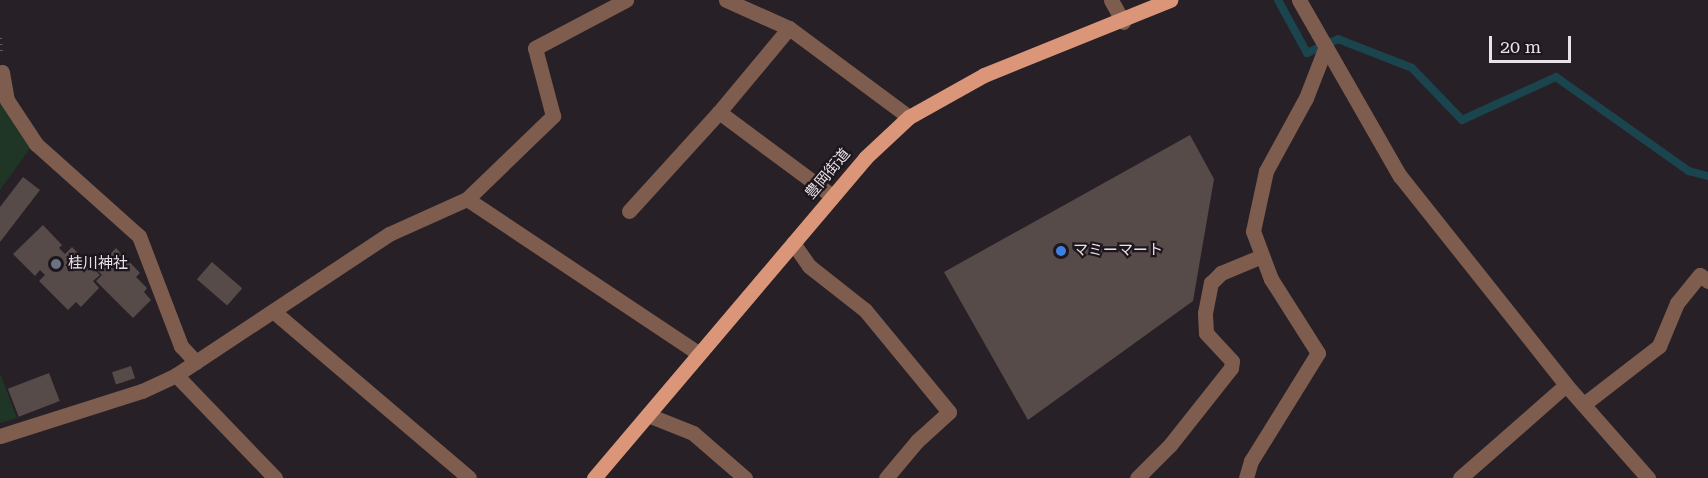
<!DOCTYPE html>
<meta charset="utf-8">
<style>
body{margin:0}
#map{position:relative;width:1708px;height:478px;overflow:hidden;background:#272026;font-family:"Roboto Serif","Noto Sans JP",serif}
div>[style]{position:absolute}
[style*='--x']{left:calc(var(--x)*1px);top:calc(var(--y)*1px);width:calc(var(--w)*1px);rotate:calc(var(--a)*1deg)}
.green>*{inset:0;background:#1f3526}
.stream>*{height:8px;margin:-4px;padding:0 4px;transform-origin:4px;border-radius:4px;background:#1a454e}
.building>*{inset:0;background:#574b4a;transform-origin:0 0}
.path>*{height:4px;margin-top:-2px;transform-origin:0;background:repeating-linear-gradient(90deg,#635c62 0 1.5px,transparent 0 6px)}
.minor>*{height:15px;margin:-7.5px;padding:0 7.5px;transform-origin:7.5px;border-radius:7.5px;background:#7e5d4f}
.major>*{height:15px;margin:-7.5px;padding:0 7.5px;transform-origin:7.5px;border-radius:7.5px;background:#db9679}
.dots>*{width:16px;height:16px;translate:-50% -50%;box-sizing:border-box;border:3px solid #1d161d;border-radius:50%}
span{translate:-50% -50%;white-space:nowrap;text-align:center;line-height:1.15;-webkit-text-stroke:4.5px #1d161d;paint-order:stroke}
.street-label{font-size:15px;color:#e8e3e8}
.poi-label{font-size:15px;color:#e8e3e8}
.left{translate:0 -50%;text-align:left}
.scale{position:absolute;left:1489px;top:36px;width:82px;height:27px;box-sizing:border-box;border:3px solid #e8e3e8;border-top:0;padding-left:8px;font-size:18px;line-height:21px;white-space:nowrap;color:#e8e3e8;-webkit-text-stroke:4px #1d161d;paint-order:stroke}
</style>
<div id="map">
<div class="green">
<div style="clip-path:polygon(0 98px,31px 147px,0 190px)"></div>
<div style="clip-path:polygon(0 373px,17px 418px,0 423px)"></div>
</div>
<div class="stream">
<div style="--x:1278;--y:0;--w:60;--a:61.3"></div>
<div style="--x:1307;--y:53;--w:34;--a:-24"></div>
<div style="--x:1338;--y:39;--w:79;--a:21.4"></div>
<div style="--x:1412;--y:68;--w:72;--a:46.1"></div>
<div style="--x:1462;--y:120;--w:103;--a:-24.6"></div>
<div style="--x:1556;--y:77;--w:163;--a:35.3"></div>
<div style="--x:1689;--y:171;--w:20;--a:15"></div>
</div>
<div class="building">
<div style="clip-path:polygon(1190px 135px,1214px 179px,1193px 301px,1028px 420px,944px 272px)"></div>
<div style="clip-path:polygon(23px 177px,40px 190px,0 242px,0 207px)"></div>
<div style="clip-path:polygon(43px 225px,62px 245px,59px 248px,65px 254px,72px 247px,100px 275px,93px 281px,99px 288px,81px 307px,76px 302px,68px 310px,39px 281px,45px 275px,40px 270px,35px 276px,13px 254px)"></div>
<div style="clip-path:polygon(116px 248px,140px 273px,136px 277px,147px 288px,144px 292px,151px 300px,133px 318px,96px 281px,102px 275px,96px 269px)"></div>
<div style="left:212px;top:262px;width:40px;height:23px;rotate:41deg"></div>
<div style="left:131px;top:366px;width:13px;height:20px;rotate:72deg"></div>
<div style="left:49px;top:373px;width:30px;height:44px;rotate:69deg"></div>
</div>
<div class="path">
<div style="--x:0;--y:38;--w:15;--a:86"></div>
</div>
<div class="minor">
<div style="--x:726;--y:0;--w:69;--a:24"></div>
<div style="--x:789;--y:28;--w:149;--a:36.6"></div>
<div style="--x:1111;--y:0;--w:25;--a:61"></div>
<div style="--x:1299;--y:0;--w:203;--a:60.2"></div>
<div style="--x:1400;--y:176;--w:267;--a:51.5"></div>
<div style="--x:1566;--y:385;--w:124;--a:48.6"></div>
<div style="--x:789;--y:28;--w:109;--a:129.8"></div>
<div style="--x:719;--y:112;--w:141;--a:36.6"></div>
<div style="--x:2;--y:72;--w:28;--a:80"></div>
<div style="--x:7;--y:100;--w:53;--a:56.6"></div>
<div style="--x:36;--y:144;--w:138;--a:41.8"></div>
<div style="--x:139;--y:236;--w:118;--a:69.1"></div>
<div style="--x:181;--y:346;--w:22;--a:47"></div>
<div style="--x:467;--y:199;--w:279;--a:33.7"></div>
<div style="--x:629;--y:211;--w:134;--a:-47.7"></div>
<div style="--x:793;--y:243;--w:28;--a:55"></div>
<div style="--x:809;--y:266;--w:71;--a:38.2"></div>
<div style="--x:865;--y:310;--w:132;--a:50.5"></div>
<div style="--x:949;--y:412;--w:43;--a:137.8"></div>
<div style="--x:917;--y:441;--w:48;--a:130"></div>
<div style="--x:273;--y:311;--w:257;--a:40.4"></div>
<div style="--x:176;--y:375;--w:143;--a:46.1"></div>
<div style="--x:1584;--y:404;--w:95;--a:-37.7"></div>
<div style="--x:1659;--y:346;--w:47;--a:-67.3"></div>
<div style="--x:1677;--y:303;--w:36;--a:-51"></div>
<div style="--x:1700;--y:275;--w:10;--a:37"></div>
<div style="--x:648;--y:415;--w:48;--a:21.8"></div>
<div style="--x:693;--y:433;--w:69;--a:40.9"></div>
<div style="--x:0;--y:436;--w:149;--a:-17.6"></div>
<div style="--x:142;--y:391;--w:38;--a:-25"></div>
<div style="--x:176;--y:375;--w:255;--a:-33.5"></div>
<div style="--x:389;--y:234;--w:85;--a:-24.2"></div>
<div style="--x:467;--y:199;--w:120;--a:-44"></div>
<div style="--x:553;--y:116;--w:70;--a:-104.8"></div>
<div style="--x:535;--y:48;--w:103;--a:-27.8"></div>
<div style="--x:1137;--y:478;--w:47;--a:-45"></div>
<div style="--x:1170;--y:445;--w:98;--a:-51.6"></div>
<div style="--x:1231;--y:368;--w:7;--a:-82"></div>
<div style="--x:1232;--y:361;--w:38;--a:-133"></div>
<div style="--x:1206;--y:333;--w:20;--a:-93"></div>
<div style="--x:1205;--y:313;--w:31;--a:-79"></div>
<div style="--x:1211;--y:283;--w:14;--a:-45"></div>
<div style="--x:1221;--y:273;--w:44;--a:-22.5"></div>
<div style="--x:1246;--y:478;--w:18;--a:-74"></div>
<div style="--x:1251;--y:461;--w:127;--a:-58.2"></div>
<div style="--x:1318;--y:353;--w:88;--a:-122.4"></div>
<div style="--x:1271;--y:279;--w:51;--a:-110.6"></div>
<div style="--x:1253;--y:231;--w:61;--a:-77.8"></div>
<div style="--x:1266;--y:171;--w:83;--a:-61.3"></div>
<div style="--x:1306;--y:98;--w:53;--a:-68.8"></div>
<div style="--x:1460;--y:478;--w:141;--a:-41.3"></div>
</div>
<div class="major">
<div style="--x:594;--y:478;--w:419;--a:-49.7"></div>
<div style="--x:865;--y:158;--w:60;--a:-43"></div>
<div style="--x:909;--y:117;--w:86;--a:-29.2"></div>
<div style="--x:984;--y:75;--w:201;--a:-22"></div>
</div>
<div class="dots">
<div style="left:1061px;top:251px;background:#3f7fe0"></div>
<div style="left:56px;top:264px;background:#6b7280"></div>
</div>
<div class="street-label">
<span style="left:828px;top:174px;rotate:-50deg">豊岡街道</span>
</div>
<div class="poi-label">
<span class="left" style="left:1073px;top:251px">マミーマート</span>
<span class="left" style="left:68px;top:264px">桂川神社</span>
</div>
<div class="scale">20 m</div>
</div>
